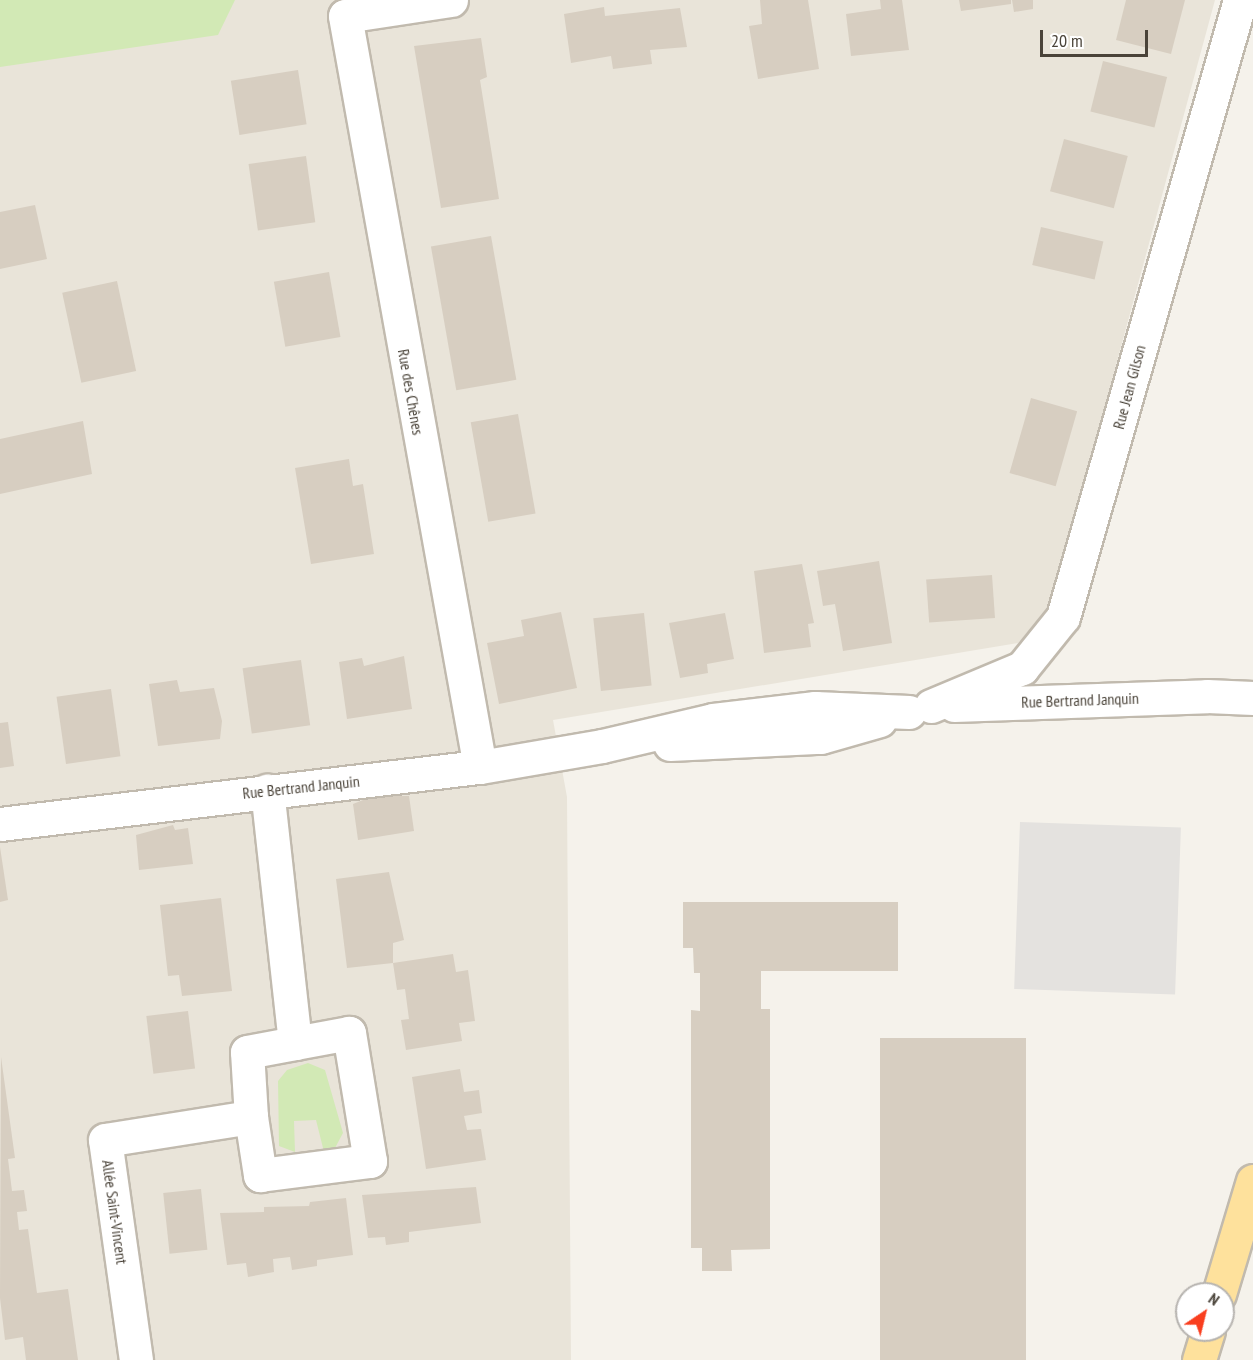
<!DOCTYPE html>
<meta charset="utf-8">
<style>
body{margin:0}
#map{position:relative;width:1253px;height:1360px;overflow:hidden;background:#f5f2eb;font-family:"PT Sans Narrow",sans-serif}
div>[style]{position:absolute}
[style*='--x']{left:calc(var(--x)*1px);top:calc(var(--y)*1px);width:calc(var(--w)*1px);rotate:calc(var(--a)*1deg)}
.residential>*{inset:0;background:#e9e4d9}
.green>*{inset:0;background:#d2e9b5}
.parking>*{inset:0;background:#e4e2df;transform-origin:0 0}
.building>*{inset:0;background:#d7cec1;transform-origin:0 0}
.roads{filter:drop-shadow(2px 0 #c1baae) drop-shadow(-2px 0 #c1baae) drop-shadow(0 2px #c1baae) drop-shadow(0 -2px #c1baae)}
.minor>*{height:33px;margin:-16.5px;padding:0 16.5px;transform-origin:16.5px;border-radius:16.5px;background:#fff}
.major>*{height:33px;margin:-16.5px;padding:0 16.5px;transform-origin:16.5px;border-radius:16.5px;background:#fee19c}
span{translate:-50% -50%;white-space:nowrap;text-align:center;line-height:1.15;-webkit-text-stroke:5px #fff;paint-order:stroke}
.street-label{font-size:16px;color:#4a4339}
.north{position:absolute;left:1175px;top:1282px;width:60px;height:60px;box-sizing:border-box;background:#fff;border:2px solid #b7b4b0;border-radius:50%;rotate:35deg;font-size:16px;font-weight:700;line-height:24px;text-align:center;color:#4a4339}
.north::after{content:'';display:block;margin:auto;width:21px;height:27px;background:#f93f1f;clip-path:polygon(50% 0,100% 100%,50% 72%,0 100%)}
.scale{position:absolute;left:1040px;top:30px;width:108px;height:27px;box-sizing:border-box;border:3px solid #4a4339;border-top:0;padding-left:8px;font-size:18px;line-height:21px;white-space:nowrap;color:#4a4339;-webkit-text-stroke:4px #fff;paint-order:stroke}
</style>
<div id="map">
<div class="residential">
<div style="clip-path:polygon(0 0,1215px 0,1051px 605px,1018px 643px,553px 720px,567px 797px,571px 1360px,0 1360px)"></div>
</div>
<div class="green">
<div style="clip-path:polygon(0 0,235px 0,218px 35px,0 67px)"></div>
<div style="clip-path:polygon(308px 1063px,325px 1070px,343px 1133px,335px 1148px,324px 1152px,316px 1120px,294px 1121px,295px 1152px,279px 1146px,278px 1081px,287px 1070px)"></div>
</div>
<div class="parking">
<div style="left:1020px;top:822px;width:161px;height:167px;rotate:2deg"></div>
</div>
<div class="building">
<div style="clip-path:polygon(760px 0,808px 0,819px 69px,758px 79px,749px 26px,762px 24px)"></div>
<div style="clip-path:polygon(880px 0,902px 0,909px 50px,851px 56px,846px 14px,881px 9px)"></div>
<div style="clip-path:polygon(959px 0,1011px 0,1011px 4px,961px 11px)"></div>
<div style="clip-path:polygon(1012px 0,1033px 0,1033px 9px,1014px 12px)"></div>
<div style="clip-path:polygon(1126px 0,1185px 0,1171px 54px,1116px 40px)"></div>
<div style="clip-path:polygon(604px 7px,605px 16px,680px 8px,687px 47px,650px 50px,652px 64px,613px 69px,611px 56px,571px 63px,564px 14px)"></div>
<div style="clip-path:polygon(481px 38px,487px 77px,480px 80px,499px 199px,441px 208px,414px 46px)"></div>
<div style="left:1103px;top:61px;width:66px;height:52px;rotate:14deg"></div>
<div style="left:298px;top:70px;width:55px;height:68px;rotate:81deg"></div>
<div style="left:1064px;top:139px;width:66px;height:54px;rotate:15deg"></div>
<div style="left:306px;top:156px;width:67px;height:58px;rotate:82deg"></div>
<div style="clip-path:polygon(35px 205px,47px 259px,0 269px,0 212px)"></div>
<div style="left:1041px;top:227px;width:64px;height:39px;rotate:13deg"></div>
<div style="left:491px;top:236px;width:146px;height:61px;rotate:80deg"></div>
<div style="left:329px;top:272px;width:66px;height:56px;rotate:80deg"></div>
<div style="left:117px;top:281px;width:92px;height:56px;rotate:78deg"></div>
<div style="left:1031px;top:398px;width:48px;height:78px;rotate:16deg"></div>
<div style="left:518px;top:414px;width:101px;height:48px;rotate:80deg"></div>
<div style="clip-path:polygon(83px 421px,92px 474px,0 494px,0 439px)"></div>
<div style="clip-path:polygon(349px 459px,353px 486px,363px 484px,374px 554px,311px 564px,295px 468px)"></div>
<div style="clip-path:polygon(879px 561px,892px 643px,843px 651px,835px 604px,823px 606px,817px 571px)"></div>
<div style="clip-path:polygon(802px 564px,814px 623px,808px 624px,811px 647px,764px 653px,754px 571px)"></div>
<div style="left:992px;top:575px;width:43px;height:66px;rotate:86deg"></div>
<div style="clip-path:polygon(561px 612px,577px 688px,499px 704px,487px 643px,524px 636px,521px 620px)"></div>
<div style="left:644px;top:613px;width:73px;height:51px;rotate:84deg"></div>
<div style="clip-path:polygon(725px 613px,734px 659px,707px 664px,708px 673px,680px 678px,669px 623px)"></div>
<div style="clip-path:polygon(404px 656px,412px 709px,347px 719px,339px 662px,362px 658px,364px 666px)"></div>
<div style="left:301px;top:660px;width:66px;height:59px;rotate:82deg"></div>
<div style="clip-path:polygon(177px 680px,180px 692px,214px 688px,222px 721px,220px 739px,158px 746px,149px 684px)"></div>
<div style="left:111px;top:689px;width:68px;height:55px;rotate:82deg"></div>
<div style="clip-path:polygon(8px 722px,14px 766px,0 768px,0 723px)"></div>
<div style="clip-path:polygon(373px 796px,409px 796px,414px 831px,358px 840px,353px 804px)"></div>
<div style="clip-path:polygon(173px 825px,175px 830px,188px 828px,193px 864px,139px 870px,136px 835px)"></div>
<div style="clip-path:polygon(0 847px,8px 900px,0 902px)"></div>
<div style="clip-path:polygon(389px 872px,404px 940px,393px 943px,393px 963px,347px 968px,336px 879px)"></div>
<div style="clip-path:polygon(221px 898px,232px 991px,182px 996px,179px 975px,168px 976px,160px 905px)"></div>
<div style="clip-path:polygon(683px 902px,898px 902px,898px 971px,761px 971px,761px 1009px,770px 1009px,770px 1249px,731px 1250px,732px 1271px,702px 1271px,702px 1248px,691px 1248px,691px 1010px,700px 1011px,700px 973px,694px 973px,693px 948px,683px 948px)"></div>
<div style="clip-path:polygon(453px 954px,456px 972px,468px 970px,475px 1021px,459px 1023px,462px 1041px,406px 1050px,401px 1020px,409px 1019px,405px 989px,397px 990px,393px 963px)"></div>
<div style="left:188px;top:1011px;width:58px;height:42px;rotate:83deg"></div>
<div style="left:880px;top:1038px;width:146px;height:322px"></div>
<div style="clip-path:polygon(1px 1057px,15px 1158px,8px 1159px,12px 1191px,24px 1190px,27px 1211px,17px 1212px,19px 1230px,28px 1229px,37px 1293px,68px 1289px,78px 1360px,26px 1360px,23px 1337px,5px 1340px,0 1298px)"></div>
<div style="clip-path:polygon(460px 1069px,464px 1092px,479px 1090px,482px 1113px,464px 1116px,467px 1130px,481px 1129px,486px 1160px,426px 1169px,412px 1077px)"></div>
<div style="clip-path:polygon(476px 1187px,481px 1223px,409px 1232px,409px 1242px,386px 1245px,385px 1237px,368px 1238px,362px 1195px)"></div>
<div style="left:201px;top:1189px;width:61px;height:38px;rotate:84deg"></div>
<div style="clip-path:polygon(346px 1198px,353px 1255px,317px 1260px,317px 1266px,292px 1270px,290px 1257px,273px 1259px,274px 1272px,248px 1277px,246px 1263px,227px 1265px,220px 1213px,264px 1212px,264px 1207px,309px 1206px,310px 1202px)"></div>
</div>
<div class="roads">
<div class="minor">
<div style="--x:451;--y:0;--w:107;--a:171.4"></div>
<div style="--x:345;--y:16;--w:763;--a:79.81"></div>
<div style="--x:954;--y:705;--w:253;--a:-2"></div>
<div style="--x:1207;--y:696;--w:46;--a:2.5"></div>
<div style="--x:931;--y:706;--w:99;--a:-22.7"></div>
<div style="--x:1022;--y:668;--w:65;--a:-51.2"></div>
<div style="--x:1063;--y:617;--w:642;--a:-73.99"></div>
<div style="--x:670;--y:744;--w:151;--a:-2.7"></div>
<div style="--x:821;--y:737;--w:61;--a:-16.1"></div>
<div style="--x:0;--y:824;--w:483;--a:-6.8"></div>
<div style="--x:480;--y:767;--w:124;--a:-9.8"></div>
<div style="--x:602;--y:746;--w:114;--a:-13.2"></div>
<div style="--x:713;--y:720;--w:103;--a:-6.7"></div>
<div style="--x:815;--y:708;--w:94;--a:2.4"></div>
<div style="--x:251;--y:1117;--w:59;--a:81.2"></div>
<div style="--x:260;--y:1175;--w:111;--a:-7.3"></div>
<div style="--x:370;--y:1161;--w:130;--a:-99.3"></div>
<div style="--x:349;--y:1033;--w:55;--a:169.5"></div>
<div style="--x:136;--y:1360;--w:222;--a:-98"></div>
<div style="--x:105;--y:1140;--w:148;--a:-9"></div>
<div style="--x:251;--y:1117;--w:65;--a:-93.5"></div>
<div style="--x:247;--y:1052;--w:49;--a:-10.6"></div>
<div style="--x:295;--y:1043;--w:254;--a:-96.3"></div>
</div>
<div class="major">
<div style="--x:1219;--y:1294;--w:118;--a:-73.3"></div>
<div style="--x:1199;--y:1360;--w:31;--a:-73"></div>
</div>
</div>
<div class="street-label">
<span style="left:1129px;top:387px;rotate:-75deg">Rue Jean Gilson</span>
<span style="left:411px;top:392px;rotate:80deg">Rue des Chênes</span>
<span style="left:1080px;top:700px;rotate:-2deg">Rue Bertrand Janquin</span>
<span style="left:301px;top:787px;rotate:-6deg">Rue Bertrand Janquin</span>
<span style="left:115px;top:1212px;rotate:82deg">Allée Saint-Vincent</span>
</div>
<div class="north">N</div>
<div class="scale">20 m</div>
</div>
